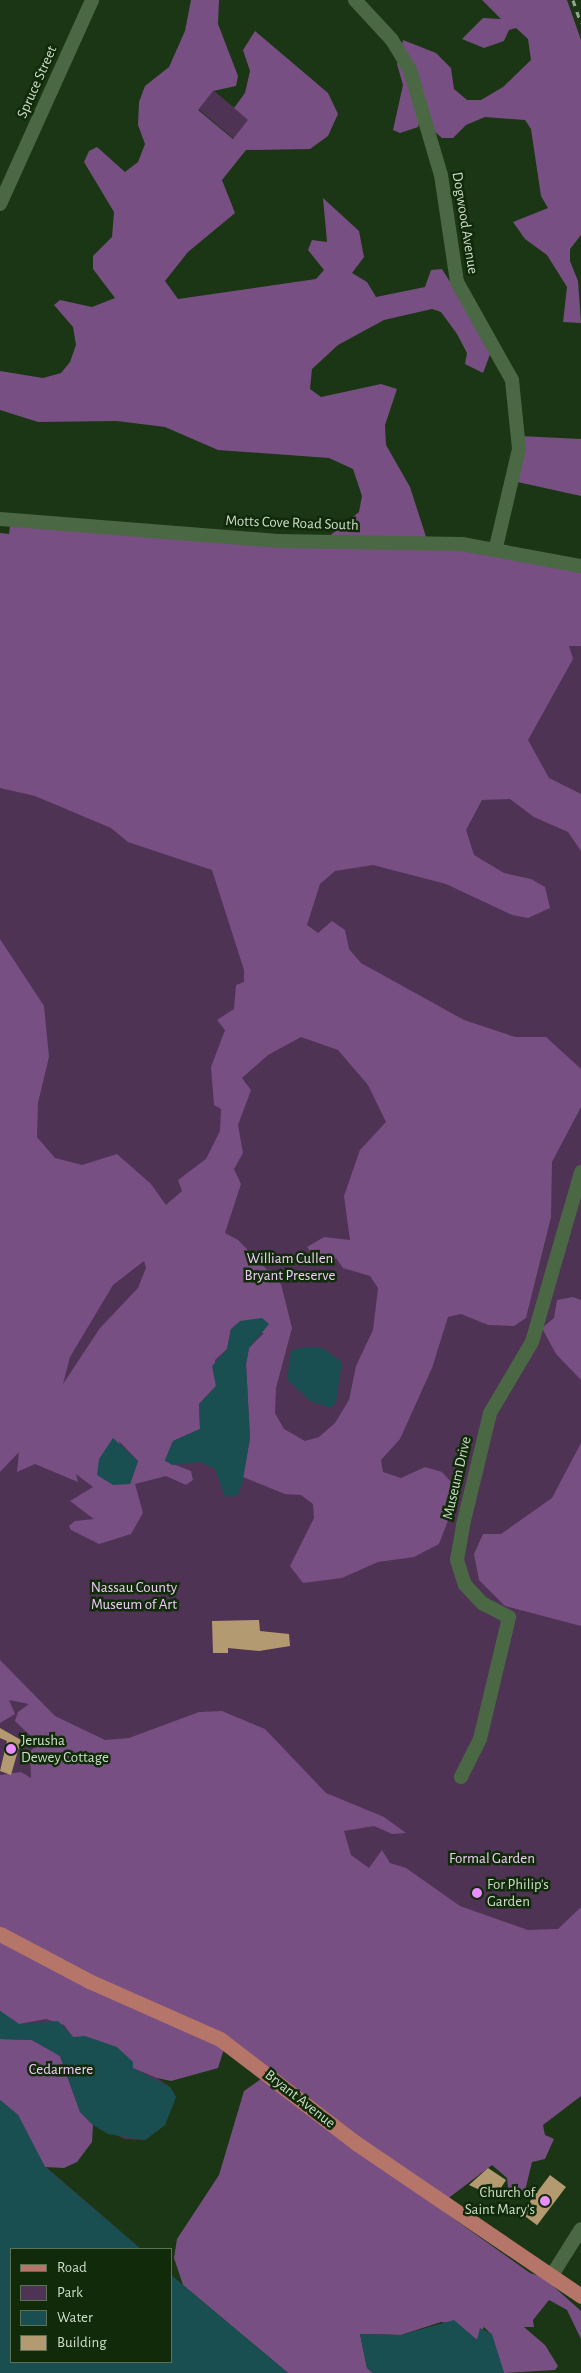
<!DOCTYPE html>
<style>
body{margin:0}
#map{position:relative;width:581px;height:2373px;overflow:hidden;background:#1b3614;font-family:"Alegreya Sans",sans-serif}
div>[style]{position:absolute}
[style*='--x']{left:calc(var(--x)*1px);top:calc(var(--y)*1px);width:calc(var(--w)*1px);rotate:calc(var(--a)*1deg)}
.green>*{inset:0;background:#4e3355;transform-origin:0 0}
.forest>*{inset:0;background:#784f82}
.water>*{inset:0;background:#1a4f52}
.building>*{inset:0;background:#b49a70;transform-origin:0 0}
.minor>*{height:14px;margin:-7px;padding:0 7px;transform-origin:7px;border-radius:7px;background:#4b6844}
.major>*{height:15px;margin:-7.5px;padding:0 7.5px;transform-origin:7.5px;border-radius:7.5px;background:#b67569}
.rail>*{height:3px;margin-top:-1.5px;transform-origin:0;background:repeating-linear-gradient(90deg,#95a890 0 6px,transparent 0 12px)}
.dots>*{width:14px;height:14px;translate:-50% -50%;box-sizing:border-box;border:2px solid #112b0a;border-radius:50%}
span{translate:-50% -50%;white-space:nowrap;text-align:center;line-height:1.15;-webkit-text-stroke:5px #112b0a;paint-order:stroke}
.street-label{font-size:15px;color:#cdddc9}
.park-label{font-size:15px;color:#f1cdfb}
.poi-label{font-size:15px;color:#cdddc9}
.left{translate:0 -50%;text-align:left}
.right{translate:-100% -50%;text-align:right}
.legend{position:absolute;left:10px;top:2248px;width:162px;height:115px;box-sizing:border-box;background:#112b0a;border:1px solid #5c7256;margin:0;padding:6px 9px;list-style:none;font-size:15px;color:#cdddc9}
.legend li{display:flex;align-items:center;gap:10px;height:25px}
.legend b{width:25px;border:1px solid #5c7256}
</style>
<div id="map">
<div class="green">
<div style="left:213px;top:90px;width:47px;height:24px;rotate:40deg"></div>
<div style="clip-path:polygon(581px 569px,581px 2092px,220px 2039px,120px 2052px,170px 2087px,176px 2097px,165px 2125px,145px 2140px,125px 2139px,93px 2125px,46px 2167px,141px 2249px,0 2132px,0 598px)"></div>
</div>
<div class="forest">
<div style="clip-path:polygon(evenodd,191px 0,219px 0,218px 24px,238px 76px,236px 86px,213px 91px,198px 110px,233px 139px,248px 120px,234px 108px,245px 93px,250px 71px,243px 50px,255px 31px,328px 93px,338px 114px,328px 136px,310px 149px,246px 150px,222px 180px,235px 213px,188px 252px,165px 281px,178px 299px,316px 279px,324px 270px,308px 250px,312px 240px,327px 242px,323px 198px,359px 231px,364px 257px,352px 273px,367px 282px,376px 297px,425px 287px,431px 270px,442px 269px,492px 349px,483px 373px,465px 364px,467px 353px,457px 334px,441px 312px,432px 309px,384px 320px,338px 345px,312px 369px,310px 389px,321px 397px,381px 384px,397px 389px,385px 425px,386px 445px,410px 487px,428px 543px,581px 569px,581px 646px,569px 646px,573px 659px,528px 740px,549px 778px,581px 794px,581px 851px,568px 832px,534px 817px,510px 799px,482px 800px,466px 830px,474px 855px,504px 873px,531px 879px,545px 887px,550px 908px,528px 918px,512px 915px,446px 884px,373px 865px,335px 871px,320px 884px,307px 925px,318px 933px,332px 921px,345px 930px,349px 949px,361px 963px,464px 1020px,515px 1037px,546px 1037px,581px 1069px,581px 1107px,552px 1162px,551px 1217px,526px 1318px,514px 1326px,488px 1325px,461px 1314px,448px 1317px,432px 1368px,400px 1439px,381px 1460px,383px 1472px,401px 1478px,425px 1467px,442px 1472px,452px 1483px,455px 1502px,439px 1544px,414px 1557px,378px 1562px,342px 1578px,303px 1583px,290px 1566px,314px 1518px,313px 1504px,301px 1495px,285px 1494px,243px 1477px,250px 1438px,246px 1364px,249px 1348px,264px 1333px,231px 1329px,227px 1349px,215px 1360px,216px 1386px,199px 1404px,200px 1429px,173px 1441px,165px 1461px,191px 1471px,193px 1480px,186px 1485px,166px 1476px,135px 1484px,143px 1513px,131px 1534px,99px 1544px,71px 1530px,69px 1526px,75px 1521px,94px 1519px,70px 1501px,93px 1487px,76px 1474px,78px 1482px,35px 1464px,17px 1472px,19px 1452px,0 1472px,0 939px,44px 1006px,49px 1057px,38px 1103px,37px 1137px,55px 1158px,82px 1165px,117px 1154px,151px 1184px,166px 1205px,182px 1191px,178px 1180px,206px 1159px,220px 1131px,221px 1109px,214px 1105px,211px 1067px,225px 1030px,217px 1020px,234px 1009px,236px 985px,244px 982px,244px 970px,212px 870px,128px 842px,111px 828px,35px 796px,0 788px,0 533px,9px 534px,10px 526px,322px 542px,359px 512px,362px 496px,353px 469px,329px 458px,218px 450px,165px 427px,117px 421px,38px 422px,0 410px,0 371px,43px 378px,61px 373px,70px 362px,76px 345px,73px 327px,54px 305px,60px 300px,92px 307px,115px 298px,93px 269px,93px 256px,112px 237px,114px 212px,84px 162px,89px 151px,97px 147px,125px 172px,138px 162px,145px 144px,138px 125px,139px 102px,145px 86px,169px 67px,185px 31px,191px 0,301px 1037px,338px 1050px,368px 1085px,386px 1122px,360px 1150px,344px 1196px,350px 1240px,324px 1237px,307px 1247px,318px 1262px,329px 1265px,336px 1258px,343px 1268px,370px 1276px,378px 1288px,373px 1330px,356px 1366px,349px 1400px,335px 1423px,319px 1437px,305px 1441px,284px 1429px,275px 1413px,276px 1388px,292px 1328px,281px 1284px,238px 1240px,225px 1233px,241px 1184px,234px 1169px,243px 1153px,238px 1125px,251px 1090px,242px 1078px,268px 1055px,301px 1037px,191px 0,144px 1261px,146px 1268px,138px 1288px,100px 1328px,63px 1384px,70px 1357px,113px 1285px,144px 1261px,191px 0,119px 1441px,138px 1461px,130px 1484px,119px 1441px)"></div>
<div style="clip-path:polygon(482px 0,567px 0,581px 40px,581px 235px,570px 249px,570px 261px,578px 281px,581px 323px,563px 322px,567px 287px,547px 255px,525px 239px,513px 222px,548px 208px,541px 196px,531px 129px,525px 120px,485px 117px,466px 125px,453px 138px,442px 138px,434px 131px,425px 102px,418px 127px,400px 133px,393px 130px,403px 85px,397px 64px,403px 40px,436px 53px,451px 68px,454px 89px,467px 100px,481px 100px,503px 87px,531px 60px,528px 39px,516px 28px,509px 30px,504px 41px,484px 48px,462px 39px,483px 18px,501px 19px)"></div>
<div style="clip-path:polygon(520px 436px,581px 439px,581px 496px,513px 481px)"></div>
<div style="clip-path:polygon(573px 1297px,581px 1300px,581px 1380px,556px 1354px,542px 1328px,554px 1318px,557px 1300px)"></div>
<div style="clip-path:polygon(581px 1443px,581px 1626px,505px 1606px,479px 1580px,474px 1554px,483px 1534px,501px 1534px,552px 1498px)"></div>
<div style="clip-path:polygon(0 1660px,55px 1716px,105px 1740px,129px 1738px,199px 1712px,222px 1711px,265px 1729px,326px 1793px,384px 1817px,406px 1833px,392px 1834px,374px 1826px,344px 1831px,351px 1855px,369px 1868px,382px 1850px,390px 1863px,406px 1868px,460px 1906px,528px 1930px,558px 1929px,581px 1907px,581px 2096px,543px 2125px,545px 2135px,554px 2139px,545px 2159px,532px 2162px,525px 2191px,516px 2197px,509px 2195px,507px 2178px,492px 2165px,446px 2200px,416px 2192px,530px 2273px,543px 2277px,581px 2311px,581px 2339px,567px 2310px,549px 2300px,533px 2320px,534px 2327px,524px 2327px,545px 2345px,558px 2366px,555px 2370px,504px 2373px,491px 2334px,484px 2327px,477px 2340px,458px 2324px,441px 2322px,401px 2335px,360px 2334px,367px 2368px,373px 2373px,288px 2373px,183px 2285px,174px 2258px,177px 2239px,219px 2175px,244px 2091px,268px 2074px,224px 2049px,218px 2068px,171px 2081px,157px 2078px,133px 2068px,133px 2062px,120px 2052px,73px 2037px,64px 2025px,46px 2019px,19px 2024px,0 2011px,0 1775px,21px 1772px,31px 1778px,30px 1752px,38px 1743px,15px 1721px,18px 1712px,29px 1704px,9px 1700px,15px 1714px,0 1723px)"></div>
<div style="clip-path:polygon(0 2039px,32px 2040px,60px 2056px,80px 2112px,93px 2125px,92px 2142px,77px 2162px,64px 2168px,45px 2167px,18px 2115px,0 2100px)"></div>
</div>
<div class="water">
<div style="clip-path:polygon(262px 1318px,269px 1324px,249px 1348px,246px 1364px,250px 1438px,242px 1485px,237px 1496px,225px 1497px,215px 1469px,200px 1462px,172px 1465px,165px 1460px,173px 1441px,200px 1429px,199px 1404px,216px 1386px,212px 1366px,227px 1349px,231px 1329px,240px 1321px)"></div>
<div style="clip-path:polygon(300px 1348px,322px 1348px,342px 1362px,336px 1403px,330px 1408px,310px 1401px,287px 1379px,291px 1351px)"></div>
<div style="clip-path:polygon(113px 1438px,138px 1461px,130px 1484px,113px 1485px,97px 1475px,99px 1459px)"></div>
<div style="clip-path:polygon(0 2011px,19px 2024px,58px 2021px,73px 2037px,85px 2036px,117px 2047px,133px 2062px,133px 2068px,170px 2087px,176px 2097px,165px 2125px,145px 2140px,108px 2134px,93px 2125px,80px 2112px,60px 2056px,32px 2040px,0 2039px)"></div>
<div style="clip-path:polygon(0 2100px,18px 2115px,45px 2167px,141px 2249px,11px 2249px,11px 2362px,171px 2362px,171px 2275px,288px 2373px,0 2373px)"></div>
<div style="clip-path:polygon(454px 2320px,477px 2340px,480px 2328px,492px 2334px,504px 2373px,373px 2373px,367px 2368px,360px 2334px,401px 2335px)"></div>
</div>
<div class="building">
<div style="clip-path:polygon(259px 1620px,260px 1631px,289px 1634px,290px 1646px,259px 1651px,228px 1648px,228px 1653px,213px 1653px,212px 1621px)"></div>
<div style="clip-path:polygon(0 1728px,21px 1740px,11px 1775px,0 1771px,7px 1741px,0 1738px)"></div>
<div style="clip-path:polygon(488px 2168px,506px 2180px,495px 2197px,469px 2185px)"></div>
<div style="left:550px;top:2175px;width:20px;height:48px;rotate:37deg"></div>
</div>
<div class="minor">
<div style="--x:355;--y:0;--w:54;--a:47.2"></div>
<div style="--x:392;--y:40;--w:35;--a:59"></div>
<div style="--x:410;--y:70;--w:109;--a:73.6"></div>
<div style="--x:441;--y:175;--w:108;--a:81.5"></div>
<div style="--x:457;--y:282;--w:112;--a:60.7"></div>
<div style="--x:512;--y:380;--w:69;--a:84.2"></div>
<div style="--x:519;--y:449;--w:101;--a:103.2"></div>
<div style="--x:0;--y:204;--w:224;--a:-65.7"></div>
<div style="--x:0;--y:519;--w:279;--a:4.5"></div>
<div style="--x:278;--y:541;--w:184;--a:0.9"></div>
<div style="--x:462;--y:544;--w:121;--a:10.5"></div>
<div style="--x:461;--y:1777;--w:42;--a:-63.4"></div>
<div style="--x:480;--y:1739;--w:125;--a:-76.6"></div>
<div style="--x:509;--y:1617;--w:29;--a:-153"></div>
<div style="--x:483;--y:1604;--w:26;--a:-133"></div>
<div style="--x:465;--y:1585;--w:26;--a:-108"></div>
<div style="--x:457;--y:1560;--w:36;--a:-80"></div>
<div style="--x:463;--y:1525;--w:115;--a:-76.4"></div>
<div style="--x:490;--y:1413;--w:82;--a:-59.4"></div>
<div style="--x:532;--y:1342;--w:177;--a:-73.9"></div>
<div style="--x:552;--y:2275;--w:54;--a:-57.8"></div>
</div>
<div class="major">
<div style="--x:0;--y:1934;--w:101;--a:27.8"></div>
<div style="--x:89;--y:1981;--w:143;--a:23.9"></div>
<div style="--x:220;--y:2039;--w:171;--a:37.4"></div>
<div style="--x:356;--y:2143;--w:272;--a:34.2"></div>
</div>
<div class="rail">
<div style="--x:573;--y:0;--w:24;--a:71"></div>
</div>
<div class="dots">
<div style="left:11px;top:1749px;background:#e88eff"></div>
<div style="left:477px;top:1893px;background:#e88eff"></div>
<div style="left:545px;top:2201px;background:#e88eff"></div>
</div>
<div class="street-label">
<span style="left:37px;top:82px;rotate:-66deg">Spruce Street</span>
<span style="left:465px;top:223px;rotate:81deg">Dogwood Avenue</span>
<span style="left:292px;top:523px;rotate:2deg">Motts Cove Road South</span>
<span style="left:457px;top:1478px;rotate:-77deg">Museum Drive</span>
<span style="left:300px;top:2099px;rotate:38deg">Bryant Avenue</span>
</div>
<div class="park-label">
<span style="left:290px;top:1267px">William Cullen<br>Bryant Preserve</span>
<span style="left:134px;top:1596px">Nassau County<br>Museum of Art</span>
<span style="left:492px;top:1859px">Formal Garden</span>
<span style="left:61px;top:2070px">Cedarmere</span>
</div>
<div class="poi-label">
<span class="left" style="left:21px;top:1749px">Jerusha<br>Dewey Cottage</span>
<span class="left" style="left:487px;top:1893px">For Philip's<br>Garden</span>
<span class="right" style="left:535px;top:2201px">Church of<br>Saint Mary's</span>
</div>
<ul class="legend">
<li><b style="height:6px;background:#b67569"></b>Road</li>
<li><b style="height:14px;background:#4e3355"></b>Park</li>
<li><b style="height:14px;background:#1a4f52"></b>Water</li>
<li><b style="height:14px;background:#b49a70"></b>Building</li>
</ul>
</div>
